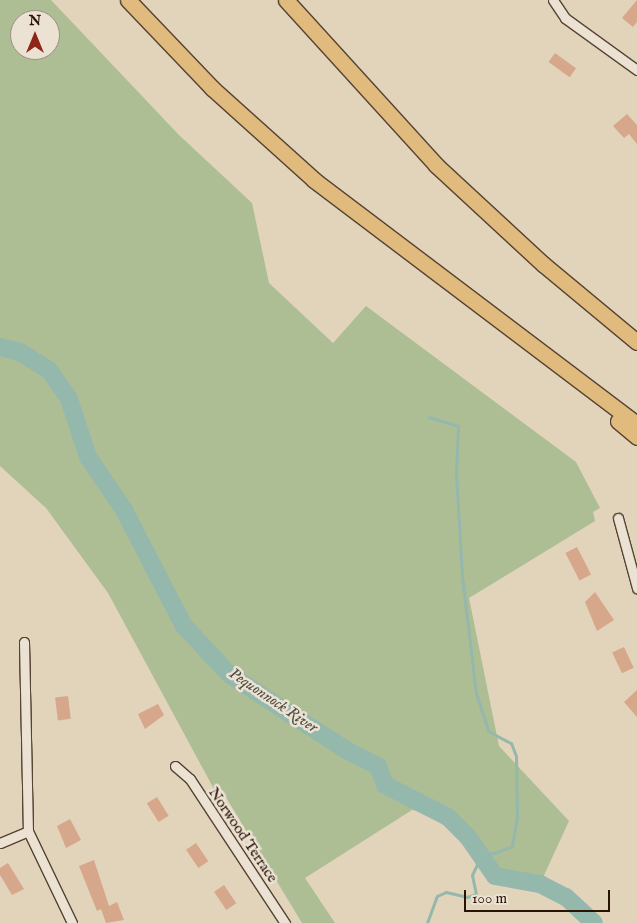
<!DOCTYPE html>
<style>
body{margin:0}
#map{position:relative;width:637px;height:923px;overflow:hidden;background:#e2d3bb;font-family:"IM FELL English",serif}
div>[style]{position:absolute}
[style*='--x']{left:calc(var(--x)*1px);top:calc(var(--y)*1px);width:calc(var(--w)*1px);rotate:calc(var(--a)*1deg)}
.green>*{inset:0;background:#aebe94}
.stream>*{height:3px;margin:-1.5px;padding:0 1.5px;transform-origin:1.5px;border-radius:1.5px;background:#95b8ad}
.river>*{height:18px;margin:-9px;padding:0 9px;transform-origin:9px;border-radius:9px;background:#95b8ad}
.building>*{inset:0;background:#d7a78b;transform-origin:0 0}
.roads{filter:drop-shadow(1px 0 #564332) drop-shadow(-1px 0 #564332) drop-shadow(0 1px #564332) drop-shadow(0 -1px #564332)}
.street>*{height:9px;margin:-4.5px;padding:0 4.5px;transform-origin:4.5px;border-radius:4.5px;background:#ece2d3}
.highway>*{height:15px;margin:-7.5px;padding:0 7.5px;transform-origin:7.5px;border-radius:7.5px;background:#e1ba7e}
span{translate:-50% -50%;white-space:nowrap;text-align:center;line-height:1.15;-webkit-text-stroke:5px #ece2d3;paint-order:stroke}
.street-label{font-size:15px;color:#281305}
.water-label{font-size:16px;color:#4e4d40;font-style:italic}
.north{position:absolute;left:10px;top:10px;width:50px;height:50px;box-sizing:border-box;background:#ece2d3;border:1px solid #9e8f81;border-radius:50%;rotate:0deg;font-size:14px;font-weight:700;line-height:20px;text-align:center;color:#281305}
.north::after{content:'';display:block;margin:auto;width:18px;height:22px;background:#8f2418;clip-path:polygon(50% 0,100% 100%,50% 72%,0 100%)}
.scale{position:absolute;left:464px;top:890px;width:146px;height:22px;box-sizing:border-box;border:2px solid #281305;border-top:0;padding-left:6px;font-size:15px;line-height:18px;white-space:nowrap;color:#281305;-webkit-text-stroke:4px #ece2d3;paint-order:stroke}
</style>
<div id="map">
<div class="green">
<div style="clip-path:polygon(evenodd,0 0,51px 0,179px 135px,252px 203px,269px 283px,333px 343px,366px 306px,576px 462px,600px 508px,593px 512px,595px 521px,469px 598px,499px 746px,569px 821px,540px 884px,495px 876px,436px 814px,412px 810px,305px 878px,335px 923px,302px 923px,221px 789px,215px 791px,108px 593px,46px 508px,0 466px,0 0,20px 20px,50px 20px,50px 50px,20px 50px,20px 20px)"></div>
</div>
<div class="stream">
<div style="--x:429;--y:417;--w:30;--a:17"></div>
<div style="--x:458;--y:426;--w:48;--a:92.4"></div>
<div style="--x:456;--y:474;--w:102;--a:86.6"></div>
<div style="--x:462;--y:576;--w:118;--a:83.2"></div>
<div style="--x:476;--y:693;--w:40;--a:72"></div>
<div style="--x:488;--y:731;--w:26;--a:28"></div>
<div style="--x:511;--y:743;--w:14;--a:69"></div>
<div style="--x:516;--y:756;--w:61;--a:89.1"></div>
<div style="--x:517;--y:817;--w:29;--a:100"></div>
<div style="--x:512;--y:846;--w:18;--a:158"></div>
<div style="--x:495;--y:853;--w:18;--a:180"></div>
<div style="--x:427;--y:923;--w:29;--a:-70"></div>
<div style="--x:437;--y:896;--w:10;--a:-24"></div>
<div style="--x:446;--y:892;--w:22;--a:13"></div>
<div style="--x:467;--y:897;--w:9;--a:-18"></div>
<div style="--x:476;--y:894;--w:19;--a:-102"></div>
<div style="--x:472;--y:875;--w:19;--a:-65"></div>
</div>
<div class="river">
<div style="--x:0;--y:347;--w:21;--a:14"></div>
<div style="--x:20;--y:352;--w:34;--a:32"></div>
<div style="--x:49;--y:370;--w:35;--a:55"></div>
<div style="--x:69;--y:399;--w:61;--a:71.9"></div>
<div style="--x:88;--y:457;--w:64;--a:55.8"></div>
<div style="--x:124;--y:510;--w:131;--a:62.7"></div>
<div style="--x:184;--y:626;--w:67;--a:46.8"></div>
<div style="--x:230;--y:675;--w:140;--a:32.8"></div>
<div style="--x:348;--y:751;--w:34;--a:27"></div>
<div style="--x:378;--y:766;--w:20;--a:70"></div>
<div style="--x:385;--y:785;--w:71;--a:26.9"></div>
<div style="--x:448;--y:817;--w:28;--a:45"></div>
<div style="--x:468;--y:837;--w:47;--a:55.3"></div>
<div style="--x:495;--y:876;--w:46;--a:10.1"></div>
<div style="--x:540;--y:884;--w:29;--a:27"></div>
<div style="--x:566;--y:897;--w:38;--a:43"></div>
</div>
<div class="building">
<div style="clip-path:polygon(637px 0,637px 22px,633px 27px,622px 18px)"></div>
<div style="left:555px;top:53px;width:26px;height:11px;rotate:36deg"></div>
<div style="clip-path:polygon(627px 114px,637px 125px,637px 144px,629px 134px,624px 138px,613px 126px)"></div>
<div style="left:577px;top:547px;width:31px;height:13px;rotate:63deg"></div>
<div style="clip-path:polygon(595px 592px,614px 620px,597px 631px,585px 602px)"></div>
<div style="left:624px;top:647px;width:23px;height:13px;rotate:65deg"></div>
<div style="clip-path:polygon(637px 690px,637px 717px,624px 702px)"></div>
<div style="left:68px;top:696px;width:23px;height:13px;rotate:83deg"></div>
<div style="clip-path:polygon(158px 704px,164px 715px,145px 729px,138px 714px)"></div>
<div style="left:157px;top:797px;width:22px;height:12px;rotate:58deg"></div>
<div style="clip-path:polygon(70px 819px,81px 840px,66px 848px,57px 826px)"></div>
<div style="left:196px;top:843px;width:22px;height:12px;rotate:56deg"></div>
<div style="clip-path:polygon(94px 860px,109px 906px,117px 902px,124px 920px,106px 923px,101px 909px,97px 911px,79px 866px)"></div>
<div style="clip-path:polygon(8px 863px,24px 889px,12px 895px,0 875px,0 868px)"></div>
<div style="left:224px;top:885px;width:22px;height:12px;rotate:56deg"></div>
</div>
<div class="roads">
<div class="street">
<div style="--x:553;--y:0;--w:22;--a:56"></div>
<div style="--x:565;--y:18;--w:89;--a:35.8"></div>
<div style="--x:618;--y:518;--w:73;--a:74.8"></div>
<div style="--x:24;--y:642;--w:189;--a:88.8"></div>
<div style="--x:28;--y:831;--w:102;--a:64.4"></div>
<div style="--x:175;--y:766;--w:20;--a:41"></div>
<div style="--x:190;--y:779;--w:173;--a:56.6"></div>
<div style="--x:0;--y:843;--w:30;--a:-23"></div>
</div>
<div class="highway">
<div style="--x:128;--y:0;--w:122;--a:46.3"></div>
<div style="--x:212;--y:88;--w:137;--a:42"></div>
<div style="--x:314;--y:180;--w:405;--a:37.1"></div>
<div style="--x:286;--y:0;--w:223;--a:47.7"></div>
<div style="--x:436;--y:165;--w:146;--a:42.8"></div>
<div style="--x:543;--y:264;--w:122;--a:39.7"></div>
<div style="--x:618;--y:421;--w:25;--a:40"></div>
</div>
</div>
<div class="street-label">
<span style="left:243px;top:835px;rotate:56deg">Norwood Terrace</span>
</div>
<div class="water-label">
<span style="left:273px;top:701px;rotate:34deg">Pequonnock River</span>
</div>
<div class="north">N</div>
<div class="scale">100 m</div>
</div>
